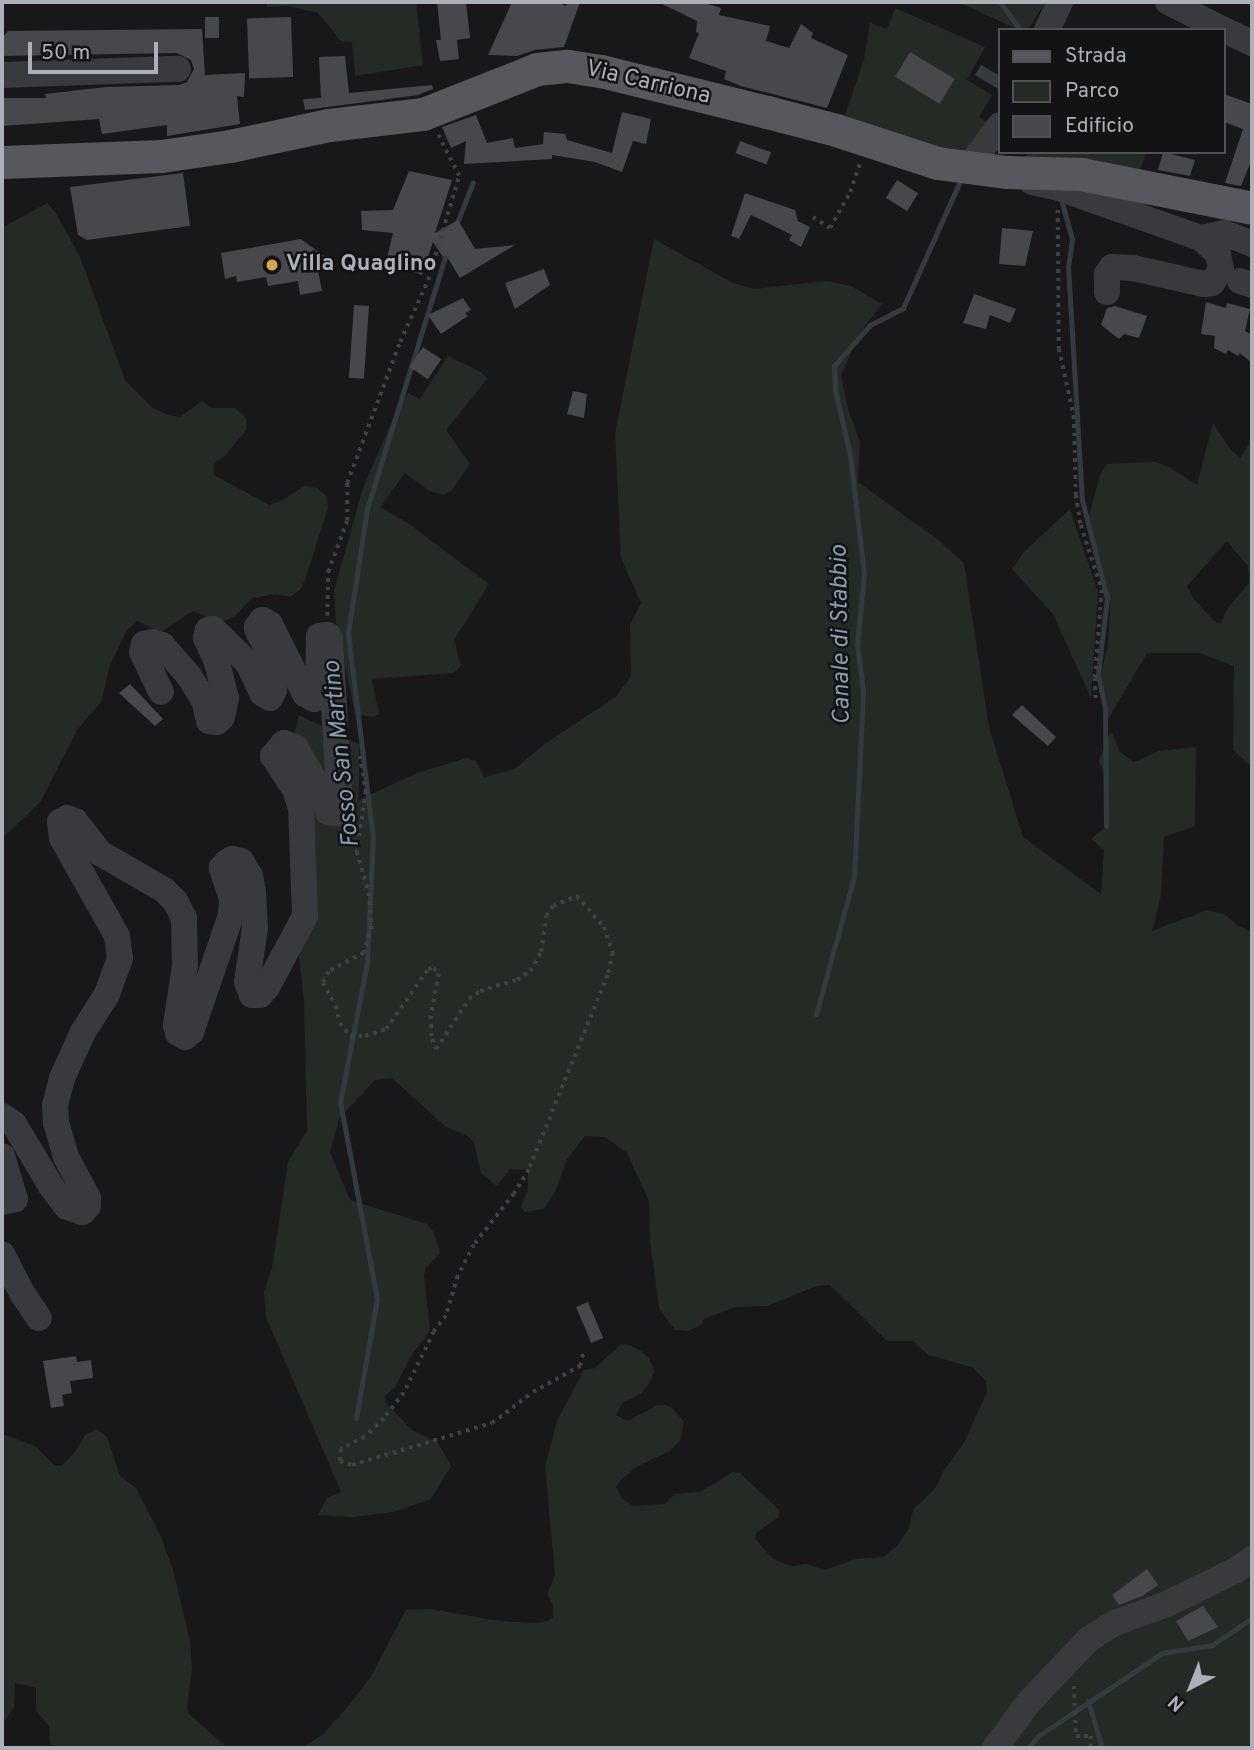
<!DOCTYPE html>
<style>
body{margin:0}
#map{position:relative;width:1254px;height:1750px;overflow:hidden;background:#18181a;font-family:Overpass,sans-serif}
div>[style]{position:absolute}
[style*='--x']{left:calc(var(--x)*1px);top:calc(var(--y)*1px);width:calc(var(--w)*1px);rotate:calc(var(--a)*1deg)}
.green>*{inset:0;background:#242b25}
.water>*{inset:0;background:#333b41}
.stream>*{height:5px;margin:-2.5px;padding:0 2.5px;transform-origin:2.5px;border-radius:2.5px;background:#333b41}
.building>*{inset:0;background:#47484c;transform-origin:0 0}
.path>*{height:3.5px;margin-top:-1.75px;transform-origin:0;background:repeating-linear-gradient(90deg,#3f4145 0 3.5px,transparent 0 8.5px)}
.minor>*{height:26px;margin:-13px;padding:0 13px;transform-origin:13px;border-radius:13px;background:#393a3e}
.major>*{height:33px;margin:-16.5px;padding:0 16.5px;transform-origin:16.5px;border-radius:16.5px;background:#56585d}
.dots>*{width:19px;height:19px;translate:-50% -50%;box-sizing:border-box;border:4px solid #131315;border-radius:50%}
span{translate:-50% -50%;white-space:nowrap;text-align:center;line-height:1.15;-webkit-text-stroke:5px #131315;paint-order:stroke}
.street-label{font-size:23px;color:#acb0b8}
.poi-label{font-size:23px;color:#acb0b8;font-weight:700}
.left{translate:0 -50%;text-align:left}
.water-label{font-size:24px;color:#879eae;font-style:italic}
.frame{position:absolute;inset:0;border:4px solid #acb0b8;pointer-events:none}
.legend{position:absolute;left:998px;top:28px;width:228px;height:126px;box-sizing:border-box;background:#131315;border:2px solid #505256;margin:0;padding:9px 12px;list-style:none;font-size:21px;color:#acb0b8}
.legend li{display:flex;align-items:center;gap:14px;height:35px}
.legend b{width:35px;border:2px solid #505256}
.north{position:absolute;left:1156px;top:1652px;width:70px;height:70px;-webkit-text-stroke:5px #131315;paint-order:stroke;rotate:222deg;font-size:19px;font-weight:700;line-height:28px;text-align:center;color:#acb0b8}
.north::after{content:'';display:block;margin:auto;width:24px;height:32px;background:#acb0b8;clip-path:polygon(50% 0,100% 100%,50% 72%,0 100%)}
.scale{position:absolute;left:28px;top:42px;width:130px;height:32px;box-sizing:border-box;border:4px solid #acb0b8;border-top:0;padding-left:9px;font-size:21px;line-height:24px;white-space:nowrap;color:#acb0b8;-webkit-text-stroke:5px #131315;paint-order:stroke}
</style>
<div id="map">
<div class="green">
<div style="clip-path:polygon(267px 2px,416px 2px,423px 65px,355px 76px,352px 42px,341px 41px,318px 13px,288px 6px,267px 7px)"></div>
<div style="clip-path:polygon(958px 2px,1045px 2px,1028px 30px,1019px 30px)"></div>
<div style="clip-path:polygon(895px 8px,985px 47px,967px 80px,992px 95px,979px 117px,991px 125px,963px 152px,953px 156px,845px 115px,864px 59px,870px 23px,887px 29px)"></div>
<div style="clip-path:polygon(1028px 152px,1146px 152px,1139px 174px,1022px 162px)"></div>
<div style="clip-path:polygon(47px 203px,56px 213px,80px 257px,125px 380px,153px 408px,168px 415px,180px 417px,202px 401px,212px 408px,235px 408px,246px 418px,246px 430px,225px 456px,214px 463px,214px 475px,269px 505px,281px 501px,304px 486px,317px 488px,327px 497px,328px 508px,306px 577px,301px 589px,290px 597px,276px 594px,252px 598px,234px 617px,222px 622px,193px 611px,161px 632px,137px 621px,127px 630px,110px 665px,101px 702px,77px 730px,41px 801px,2px 839px,2px 228px)"></div>
<div style="clip-path:polygon(654px 239px,731px 282px,754px 289px,827px 281px,851px 286px,882px 304px,860px 333px,841px 375px,848px 409px,860px 442px,858px 482px,937px 539px,964px 563px,989px 727px,1023px 837px,1101px 894px,1104px 850px,1091px 839px,1109px 824px,1109px 792px,1099px 760px,1111px 731px,1120px 752px,1134px 762px,1159px 751px,1196px 747px,1195px 826px,1164px 837px,1161px 895px,1152px 931px,1207px 910px,1224px 914px,1237px 925px,1252px 933px,1252px 1748px,303px 1748px,323px 1734px,345px 1710px,370px 1678px,406px 1610px,431px 1609px,499px 1621px,535px 1623px,548px 1621px,553px 1617px,553px 1605px,547px 1594px,555px 1575px,545px 1466px,558px 1419px,584px 1370px,595px 1368px,620px 1345px,626px 1344px,638px 1349px,649px 1358px,654px 1371px,649px 1384px,640px 1394px,622px 1403px,616px 1415px,628px 1421px,657px 1405px,664px 1405px,671px 1407px,684px 1422px,680px 1441px,670px 1451px,636px 1467px,620px 1481px,616px 1487px,622px 1499px,633px 1506px,665px 1504px,675px 1494px,700px 1492px,733px 1472px,740px 1473px,779px 1510px,779px 1517px,756px 1533px,755px 1539px,773px 1559px,792px 1566px,806px 1564px,825px 1570px,856px 1559px,884px 1557px,899px 1544px,909px 1528px,913px 1510px,936px 1487px,944px 1470px,964px 1443px,987px 1392px,986px 1381px,972px 1367px,928px 1355px,913px 1341px,887px 1341px,830px 1285px,817px 1286px,767px 1306px,735px 1307px,704px 1319px,701px 1325px,688px 1331px,675px 1330px,659px 1308px,650px 1240px,649px 1201px,627px 1153px,605px 1137px,585px 1136px,567px 1159px,555px 1192px,544px 1209px,525px 1212px,521px 1207px,528px 1189px,528px 1170px,510px 1169px,497px 1186px,481px 1173px,474px 1142px,467px 1135px,446px 1127px,392px 1078px,375px 1080px,339px 1119px,330px 1152px,350px 1200px,427px 1224px,434px 1233px,440px 1253px,426px 1268px,424px 1275px,430px 1330px,410px 1358px,395px 1387px,385px 1396px,385px 1402px,412px 1430px,438px 1443px,451px 1466px,431px 1499px,393px 1512px,354px 1517px,318px 1515px,327px 1498px,341px 1492px,266px 1317px,264px 1292px,272px 1269px,288px 1162px,307px 1131px,304px 1000px,299px 956px,310px 917px,291px 747px,299px 715px,359px 744px,359px 800px,417px 773px,466px 758px,476px 761px,484px 777px,515px 769px,546px 743px,616px 697px,631px 676px,630px 625px,641px 603px,621px 558px,615px 434px)"></div>
<div style="clip-path:polygon(448px 356px,481px 372px,487px 379px,446px 430px,470px 464px,452px 490px,444px 495px,428px 490px,405px 473px,380px 507px,408px 523px,489px 584px,454px 640px,461px 666px,453px 673px,372px 679px,379px 714px,373px 717px,355px 714px,336px 624px,334px 591px,363px 488px,388px 430px,408px 393px,420px 399px)"></div>
<div style="clip-path:polygon(evenodd,1213px 423px,1230px 449px,1240px 458px,1252px 440px,1252px 767px,1233px 750px,1234px 666px,1200px 653px,1147px 653px,1107px 721px,1100px 680px,1108px 643px,1110px 604px,1087px 523px,1100px 475px,1107px 464px,1155px 462px,1169px 467px,1197px 485px,1213px 423px,1227px 541px,1248px 566px,1249px 583px,1227px 609px,1221px 624px,1214px 621px,1193px 598px,1187px 586px,1227px 541px)"></div>
<div style="clip-path:polygon(1070px 509px,1098px 592px,1091px 698px,1053px 614px,1012px 569px,1024px 552px)"></div>
<div style="clip-path:polygon(96px 1429px,107px 1437px,120px 1476px,136px 1488px,161px 1537px,173px 1570px,190px 1641px,192px 1668px,187px 1708px,189px 1714px,227px 1748px,57px 1748px,50px 1744px,49px 1726px,36px 1711px,36px 1688px,15px 1683px,14px 1708px,2px 1724px,2px 1434px,35px 1446px,54px 1465px,61px 1466px,75px 1452px,85px 1435px)"></div>
</div>
<div class="water">
<div style="clip-path:polygon(981px 65px,1000px 76px,1000px 90px,975px 75px)"></div>
</div>
<div class="stream">
<div style="--x:1000;--y:2;--w:34;--a:54"></div>
<div style="--x:1061;--y:199;--w:41;--a:74.6"></div>
<div style="--x:1072;--y:239;--w:27;--a:98"></div>
<div style="--x:1068;--y:266;--w:234;--a:86.6"></div>
<div style="--x:1082;--y:500;--w:101;--a:75.7"></div>
<div style="--x:1107;--y:598;--w:78;--a:96.7"></div>
<div style="--x:1098;--y:675;--w:33;--a:78"></div>
<div style="--x:1105;--y:707;--w:119;--a:89.5"></div>
<div style="--x:456;--y:225;--w:46;--a:-68.4"></div>
<div style="--x:816;--y:1014;--w:142;--a:-74.5"></div>
<div style="--x:854;--y:877;--w:187;--a:-87.2"></div>
<div style="--x:863;--y:690;--w:45;--a:-97.6"></div>
<div style="--x:857;--y:645;--w:71;--a:-84.4"></div>
<div style="--x:864;--y:574;--w:120;--a:-96.7"></div>
<div style="--x:850;--y:455;--w:67;--a:-103"></div>
<div style="--x:835;--y:390;--w:24;--a:-92"></div>
<div style="--x:834;--y:366;--w:55;--a:-48.7"></div>
<div style="--x:870;--y:325;--w:37;--a:-27"></div>
<div style="--x:903;--y:308;--w:141;--a:-65.8"></div>
<div style="--x:356;--y:1418;--w:121;--a:-80"></div>
<div style="--x:377;--y:1299;--w:200;--a:-100.6"></div>
<div style="--x:340;--y:1102;--w:142;--a:-79"></div>
<div style="--x:367;--y:963;--w:125;--a:-87.3"></div>
<div style="--x:373;--y:838;--w:207;--a:-97"></div>
<div style="--x:348;--y:633;--w:125;--a:-81.3"></div>
<div style="--x:367;--y:509;--w:271;--a:-72.8"></div>
<div style="--x:1088;--y:1701;--w:49;--a:73.4"></div>
<div style="--x:1028;--y:1748;--w:16;--a:-50"></div>
<div style="--x:1038;--y:1736;--w:149;--a:-33.8"></div>
<div style="--x:1162;--y:1653;--w:51;--a:-9.1"></div>
<div style="--x:1212;--y:1645;--w:48;--a:-34"></div>
</div>
<div class="building">
<div style="clip-path:polygon(437px 2px,466px 2px,470px 38px,457px 40px,459px 59px,440px 61px,436px 40px,441px 40px)"></div>
<div style="clip-path:polygon(512px 2px,556px 2px,566px 6px,568px 2px,580px 2px,564px 47px,535px 50px,517px 56px,488px 55px)"></div>
<div style="clip-path:polygon(658px 2px,702px 2px,721px 8px,719px 15px,770px 26px,766px 41px,789px 48px,801px 24px,813px 33px,811px 38px,848px 55px,827px 108px,741px 86px,724px 79px,726px 71px,689px 58px,699px 33px,696px 32px,697px 21px)"></div>
<div style="left:219px;top:17px;width:21px;height:14px;rotate:90deg"></div>
<div style="left:291px;top:17px;width:60px;height:44px;rotate:88deg"></div>
<div style="clip-path:polygon(202px 29px,205px 75px,245px 73px,244px 97px,237px 96px,240px 124px,167px 136px,167px 125px,102px 134px,99px 119px,2px 126px,2px 98px,46px 98px,45px 94px,106px 87px,179px 85px,187px 82px,194px 69px,191px 60px,177px 53px,2px 56px,2px 38px,8px 31px)"></div>
<div style="left:910px;top:52px;width:52px;height:29px;rotate:31deg"></div>
<div style="clip-path:polygon(345px 56px,349px 93px,432px 85px,433px 89px,418px 95px,305px 110px,303px 99px,321px 98px,319px 57px)"></div>
<div style="clip-path:polygon(1224px 94px,1252px 104px,1252px 159px,1241px 186px,1225px 183px,1243px 129px,1224px 122px)"></div>
<div style="clip-path:polygon(622px 112px,651px 119px,646px 144px,633px 141px,622px 172px,595px 162px,552px 155px,552px 159px,464px 164px,466px 141px,451px 148px,442px 127px,476px 115px,487px 143px,513px 138px,515px 148px,543px 144px,544px 132px,565px 134px,567px 140px,612px 153px)"></div>
<div style="left:740px;top:141px;width:33px;height:13px;rotate:20deg"></div>
<div style="clip-path:polygon(1163px 152px,1195px 160px,1190px 176px,1158px 170px)"></div>
<div style="clip-path:polygon(409px 171px,452px 180px,435px 233px,458px 220px,475px 249px,515px 245px,460px 278px,446px 255px,443px 257px,433px 242px,422px 275px,386px 262px,393px 233px,362px 230px,361px 211px,393px 210px)"></div>
<div style="clip-path:polygon(183px 173px,190px 226px,87px 240px,78px 235px,70px 187px)"></div>
<div style="left:897px;top:180px;width:25px;height:21px;rotate:32deg"></div>
<div style="clip-path:polygon(745px 193px,795px 210px,798px 221px,810px 227px,801px 247px,789px 240px,792px 235px,751px 215px,739px 239px,731px 236px)"></div>
<div style="clip-path:polygon(1002px 228px,1033px 231px,1025px 266px,999px 264px)"></div>
<div style="clip-path:polygon(301px 239px,323px 255px,325px 261px,318px 271px,322px 291px,300px 295px,298px 281px,268px 286px,266px 277px,237px 282px,236px 276px,225px 279px,221px 253px)"></div>
<div style="clip-path:polygon(544px 269px,550px 285px,515px 309px,505px 283px)"></div>
<div style="clip-path:polygon(974px 294px,1016px 309px,1010px 323px,990px 315px,986px 329px,963px 323px)"></div>
<div style="clip-path:polygon(463px 298px,471px 310px,465px 313px,468px 316px,441px 334px,428px 315px)"></div>
<div style="clip-path:polygon(1206px 302px,1226px 308px,1227px 303px,1250px 309px,1245px 331px,1252px 335px,1252px 363px,1240px 353px,1238px 356px,1228px 350px,1226px 354px,1214px 348px,1215px 336px,1201px 334px)"></div>
<div style="left:354px;top:305px;width:15px;height:73px;rotate:4deg"></div>
<div style="clip-path:polygon(1115px 306px,1147px 316px,1139px 338px,1124px 334px,1119px 339px,1101px 325px,1107px 308px)"></div>
<div style="left:423px;top:347px;width:22px;height:24px;rotate:34deg"></div>
<div style="clip-path:polygon(573px 391px,587px 394px,584px 418px,567px 414px)"></div>
<div style="clip-path:polygon(130px 684px,163px 719px,155px 726px,119px 693px)"></div>
<div style="clip-path:polygon(1022px 705px,1056px 737px,1048px 746px,1012px 715px)"></div>
<div style="left:588px;top:1302px;width:39px;height:13px;rotate:67deg"></div>
<div style="clip-path:polygon(76px 1356px,77px 1362px,91px 1360px,93px 1378px,70px 1381px,72px 1393px,62px 1395px,64px 1406px,51px 1408px,43px 1361px)"></div>
<div style="clip-path:polygon(1147px 1569px,1158px 1585px,1142px 1596px,1119px 1605px,1112px 1595px)"></div>
<div style="clip-path:polygon(1203px 1606px,1218px 1627px,1188px 1641px,1176px 1621px)"></div>
</div>
<div class="path">
<div style="--x:1058;--y:210;--w:139;--a:89.6"></div>
<div style="--x:1059;--y:349;--w:69;--a:77.4"></div>
<div style="--x:1074;--y:416;--w:79;--a:88.5"></div>
<div style="--x:1076;--y:495;--w:30;--a:81"></div>
<div style="--x:1081;--y:525;--w:68;--a:72.1"></div>
<div style="--x:1102;--y:590;--w:88;--a:94.5"></div>
<div style="--x:1095;--y:678;--w:24;--a:88"></div>
<div style="--x:813;--y:217;--w:20;--a:33"></div>
<div style="--x:830;--y:228;--w:41;--a:-60.9"></div>
<div style="--x:850;--y:192;--w:31;--a:-71"></div>
<div style="--x:327;--y:616;--w:44;--a:-88.7"></div>
<div style="--x:328;--y:572;--w:54;--a:-69.6"></div>
<div style="--x:347;--y:521;--w:38;--a:-90"></div>
<div style="--x:347;--y:483;--w:151;--a:-69.4"></div>
<div style="--x:400;--y:342;--w:68;--a:-65.7"></div>
<div style="--x:428;--y:280;--w:109;--a:-73.4"></div>
<div style="--x:459;--y:176;--w:46;--a:-117.1"></div>
<div style="--x:360;--y:756;--w:36;--a:80"></div>
<div style="--x:366;--y:791;--w:62;--a:98.4"></div>
<div style="--x:357;--y:852;--w:43;--a:73.7"></div>
<div style="--x:369;--y:893;--w:33;--a:85"></div>
<div style="--x:372;--y:926;--w:28;--a:107"></div>
<div style="--x:364;--y:953;--w:40;--a:152"></div>
<div style="--x:329;--y:972;--w:13;--a:119"></div>
<div style="--x:323;--y:983;--w:26;--a:61"></div>
<div style="--x:336;--y:1006;--w:17;--a:77"></div>
<div style="--x:340;--y:1023;--w:16;--a:52"></div>
<div style="--x:350;--y:1036;--w:15;--a:0"></div>
<div style="--x:365;--y:1036;--w:22;--a:-18"></div>
<div style="--x:386;--y:1029;--w:73;--a:-55"></div>
<div style="--x:428;--y:969;--w:6;--a:-9"></div>
<div style="--x:434;--y:968;--w:8;--a:50"></div>
<div style="--x:439;--y:974;--w:43;--a:100.8"></div>
<div style="--x:431;--y:1016;--w:23;--a:88"></div>
<div style="--x:432;--y:1039;--w:11;--a:68"></div>
<div style="--x:436;--y:1049;--w:60;--a:-56.6"></div>
<div style="--x:469;--y:999;--w:14;--a:-36"></div>
<div style="--x:480;--y:991;--w:39;--a:-17"></div>
<div style="--x:517;--y:980;--w:16;--a:-35"></div>
<div style="--x:530;--y:971;--w:22;--a:-60"></div>
<div style="--x:541;--y:952;--w:36;--a:-82"></div>
<div style="--x:546;--y:916;--w:12;--a:-55"></div>
<div style="--x:553;--y:906;--w:26;--a:-23"></div>
<div style="--x:577;--y:896;--w:41;--a:48.9"></div>
<div style="--x:604;--y:927;--w:28;--a:71"></div>
<div style="--x:613;--y:953;--w:23;--a:103"></div>
<div style="--x:608;--y:975;--w:210;--a:112.1"></div>
<div style="--x:529;--y:1170;--w:28;--a:122"></div>
<div style="--x:514;--y:1194;--w:65;--a:128.1"></div>
<div style="--x:474;--y:1245;--w:35;--a:117"></div>
<div style="--x:458;--y:1276;--w:42;--a:106.7"></div>
<div style="--x:446;--y:1316;--w:20;--a:127"></div>
<div style="--x:434;--y:1332;--w:68;--a:116.2"></div>
<div style="--x:404;--y:1393;--w:33;--a:128"></div>
<div style="--x:384;--y:1419;--w:26;--a:137"></div>
<div style="--x:365;--y:1437;--w:27;--a:153"></div>
<div style="--x:341;--y:1449;--w:12;--a:95"></div>
<div style="--x:340;--y:1461;--w:13;--a:18"></div>
<div style="--x:352;--y:1465;--w:146;--a:-16.7"></div>
<div style="--x:492;--y:1423;--w:51;--a:-37.1"></div>
<div style="--x:533;--y:1392;--w:54;--a:-29"></div>
<div style="--x:580;--y:1366;--w:16;--a:-76"></div>
<div style="--x:1074;--y:1686;--w:50;--a:87.7"></div>
<div style="--x:1076;--y:1736;--w:15;--a:0"></div>
<div style="--x:1091;--y:1736;--w:12;--a:90"></div>
</div>
<div class="minor">
<div style="--x:1168;--y:2;--w:63;--a:26.6"></div>
<div style="--x:1047;--y:30;--w:31;--a:-65"></div>
<div style="--x:1224;--y:30;--w:31;--a:25"></div>
<div style="--x:2;--y:75;--w:176;--a:-2"></div>
<div style="--x:967;--y:169;--w:55;--a:-53.1"></div>
<div style="--x:1032;--y:182;--w:25;--a:12"></div>
<div style="--x:1056;--y:187;--w:154;--a:19.4"></div>
<div style="--x:1201;--y:238;--w:23;--a:43"></div>
<div style="--x:1218;--y:254;--w:16;--a:79"></div>
<div style="--x:1221;--y:270;--w:16;--a:125"></div>
<div style="--x:1212;--y:283;--w:8;--a:173"></div>
<div style="--x:1204;--y:284;--w:73;--a:-167.3"></div>
<div style="--x:1133;--y:268;--w:21;--a:-177"></div>
<div style="--x:1112;--y:267;--w:9;--a:126"></div>
<div style="--x:1107;--y:274;--w:18;--a:90"></div>
<div style="--x:1201;--y:238;--w:24;--a:-12"></div>
<div style="--x:1224;--y:233;--w:30;--a:21"></div>
<div style="--x:1240;--y:281;--w:13;--a:18"></div>
<div style="--x:2;--y:1116;--w:14;--a:34"></div>
<div style="--x:14;--y:1124;--w:72;--a:59.2"></div>
<div style="--x:51;--y:1186;--w:26;--a:53"></div>
<div style="--x:67;--y:1207;--w:16;--a:18"></div>
<div style="--x:82;--y:1212;--w:8;--a:-45"></div>
<div style="--x:88;--y:1206;--w:8;--a:-90"></div>
<div style="--x:88;--y:1198;--w:47;--a:-118.2"></div>
<div style="--x:66;--y:1157;--w:35;--a:-106"></div>
<div style="--x:56;--y:1123;--w:18;--a:-93"></div>
<div style="--x:55;--y:1105;--w:28;--a:-75"></div>
<div style="--x:62;--y:1078;--w:51;--a:-65.5"></div>
<div style="--x:83;--y:1032;--w:45;--a:-57.7"></div>
<div style="--x:107;--y:994;--w:38;--a:-70"></div>
<div style="--x:120;--y:958;--w:22;--a:-98"></div>
<div style="--x:117;--y:936;--w:112;--a:-119.3"></div>
<div style="--x:62;--y:838;--w:16;--a:-97"></div>
<div style="--x:60;--y:822;--w:8;--a:-30"></div>
<div style="--x:67;--y:818;--w:9;--a:21"></div>
<div style="--x:75;--y:821;--w:41;--a:52"></div>
<div style="--x:100;--y:853;--w:74;--a:30"></div>
<div style="--x:164;--y:890;--w:16;--a:45"></div>
<div style="--x:175;--y:901;--w:19;--a:62"></div>
<div style="--x:184;--y:918;--w:48;--a:88.8"></div>
<div style="--x:185;--y:966;--w:60;--a:98.7"></div>
<div style="--x:176;--y:1025;--w:8;--a:76"></div>
<div style="--x:178;--y:1033;--w:8;--a:30"></div>
<div style="--x:185;--y:1037;--w:8;--a:-40"></div>
<div style="--x:191;--y:1032;--w:124;--a:-71.1"></div>
<div style="--x:231;--y:915;--w:16;--a:-86"></div>
<div style="--x:232;--y:899;--w:33;--a:-108"></div>
<div style="--x:222;--y:868;--w:8;--a:-50"></div>
<div style="--x:227;--y:862;--w:6;--a:-31"></div>
<div style="--x:232;--y:859;--w:9;--a:13"></div>
<div style="--x:241;--y:861;--w:17;--a:59"></div>
<div style="--x:250;--y:876;--w:15;--a:79"></div>
<div style="--x:253;--y:891;--w:37;--a:87"></div>
<div style="--x:255;--y:928;--w:55;--a:98.4"></div>
<div style="--x:247;--y:982;--w:14;--a:69"></div>
<div style="--x:252;--y:995;--w:8;--a:0"></div>
<div style="--x:260;--y:995;--w:11;--a:-49"></div>
<div style="--x:267;--y:987;--w:81;--a:-61.8"></div>
<div style="--x:305;--y:916;--w:107;--a:-92.1"></div>
<div style="--x:301;--y:809;--w:19;--a:-106"></div>
<div style="--x:296;--y:791;--w:42;--a:-123.3"></div>
<div style="--x:273;--y:756;--w:17;--a:-50"></div>
<div style="--x:284;--y:743;--w:12;--a:20"></div>
<div style="--x:295;--y:747;--w:48;--a:59.7"></div>
<div style="--x:319;--y:788;--w:26;--a:69"></div>
<div style="--x:328;--y:812;--w:8;--a:7"></div>
<div style="--x:336;--y:813;--w:10;--a:-66"></div>
<div style="--x:340;--y:804;--w:165;--a:-93.5"></div>
<div style="--x:330;--y:639;--w:4;--a:-117"></div>
<div style="--x:328;--y:635;--w:9;--a:174"></div>
<div style="--x:319;--y:636;--w:60;--a:91"></div>
<div style="--x:318;--y:696;--w:5;--a:143"></div>
<div style="--x:314;--y:699;--w:10;--a:-151"></div>
<div style="--x:305;--y:694;--w:78;--a:-116.6"></div>
<div style="--x:270;--y:624;--w:9;--a:-153"></div>
<div style="--x:262;--y:620;--w:9;--a:126"></div>
<div style="--x:257;--y:627;--w:6;--a:72"></div>
<div style="--x:259;--y:633;--w:27;--a:63"></div>
<div style="--x:271;--y:657;--w:33;--a:85"></div>
<div style="--x:274;--y:690;--w:9;--a:117"></div>
<div style="--x:270;--y:698;--w:9;--a:-148"></div>
<div style="--x:262;--y:693;--w:33;--a:-115"></div>
<div style="--x:248;--y:663;--w:49;--a:-135.8"></div>
<div style="--x:213;--y:629;--w:5;--a:169"></div>
<div style="--x:208;--y:630;--w:8;--a:104"></div>
<div style="--x:206;--y:638;--w:23;--a:65"></div>
<div style="--x:216;--y:659;--w:40;--a:75.6"></div>
<div style="--x:226;--y:698;--w:19;--a:102"></div>
<div style="--x:222;--y:717;--w:7;--a:135"></div>
<div style="--x:217;--y:722;--w:8;--a:-173"></div>
<div style="--x:209;--y:721;--w:22;--a:-103"></div>
<div style="--x:204;--y:700;--w:28;--a:-122"></div>
<div style="--x:189;--y:676;--w:41;--a:-131.1"></div>
<div style="--x:162;--y:645;--w:10;--a:-163"></div>
<div style="--x:152;--y:642;--w:8;--a:166"></div>
<div style="--x:144;--y:644;--w:8;--a:104"></div>
<div style="--x:142;--y:652;--w:44;--a:64.6"></div>
<div style="--x:2;--y:1156;--w:45;--a:73.2"></div>
<div style="--x:15;--y:1199;--w:13;--a:167"></div>
<div style="--x:2;--y:1254;--w:44;--a:62.9"></div>
<div style="--x:22;--y:1293;--w:30;--a:56"></div>
<div style="--x:995;--y:1748;--w:56;--a:-53.7"></div>
<div style="--x:1028;--y:1703;--w:88;--a:-46.4"></div>
<div style="--x:1089;--y:1639;--w:31;--a:-32"></div>
<div style="--x:1115;--y:1623;--w:55;--a:-20.1"></div>
<div style="--x:1167;--y:1604;--w:77;--a:-26.2"></div>
<div style="--x:1236;--y:1570;--w:19;--a:-35"></div>
</div>
<div class="major">
<div style="--x:2;--y:162;--w:159;--a:-2.2"></div>
<div style="--x:161;--y:156;--w:70;--a:-8.2"></div>
<div style="--x:230;--y:146;--w:101;--a:-12"></div>
<div style="--x:329;--y:125;--w:95;--a:-6.7"></div>
<div style="--x:423;--y:114;--w:123;--a:-21.5"></div>
<div style="--x:537;--y:69;--w:31;--a:-6"></div>
<div style="--x:568;--y:66;--w:33;--a:9"></div>
<div style="--x:601;--y:71;--w:171;--a:13.9"></div>
<div style="--x:767;--y:112;--w:71;--a:14.6"></div>
<div style="--x:836;--y:130;--w:106;--a:18.1"></div>
<div style="--x:937;--y:163;--w:71;--a:7.3"></div>
<div style="--x:1007;--y:172;--w:74;--a:1.5"></div>
<div style="--x:1081;--y:174;--w:174;--a:11.2"></div>
</div>
<div class="dots">
<div style="left:272px;top:265px;background:#dca54d"></div>
</div>
<div class="street-label">
<span style="left:648px;top:84px;rotate:13deg">Via Carriona</span>
</div>
<div class="poi-label">
<span class="left" style="left:286px;top:265px">Villa Quaglino</span>
</div>
<div class="water-label">
<span style="left:842px;top:635px;rotate:-91deg">Canale di Stabbio</span>
<span style="left:343px;top:754px;rotate:-96deg">Fosso San Martino</span>
</div>
<div class="frame"></div>
<ul class="legend">
<li><b style="height:9px;background:#56585d"></b>Strada</li>
<li><b style="height:19px;background:#242b25"></b>Parco</li>
<li><b style="height:19px;background:#47484c"></b>Edificio</li>
</ul>
<div class="north">N</div>
<div class="scale">50 m</div>
</div>
